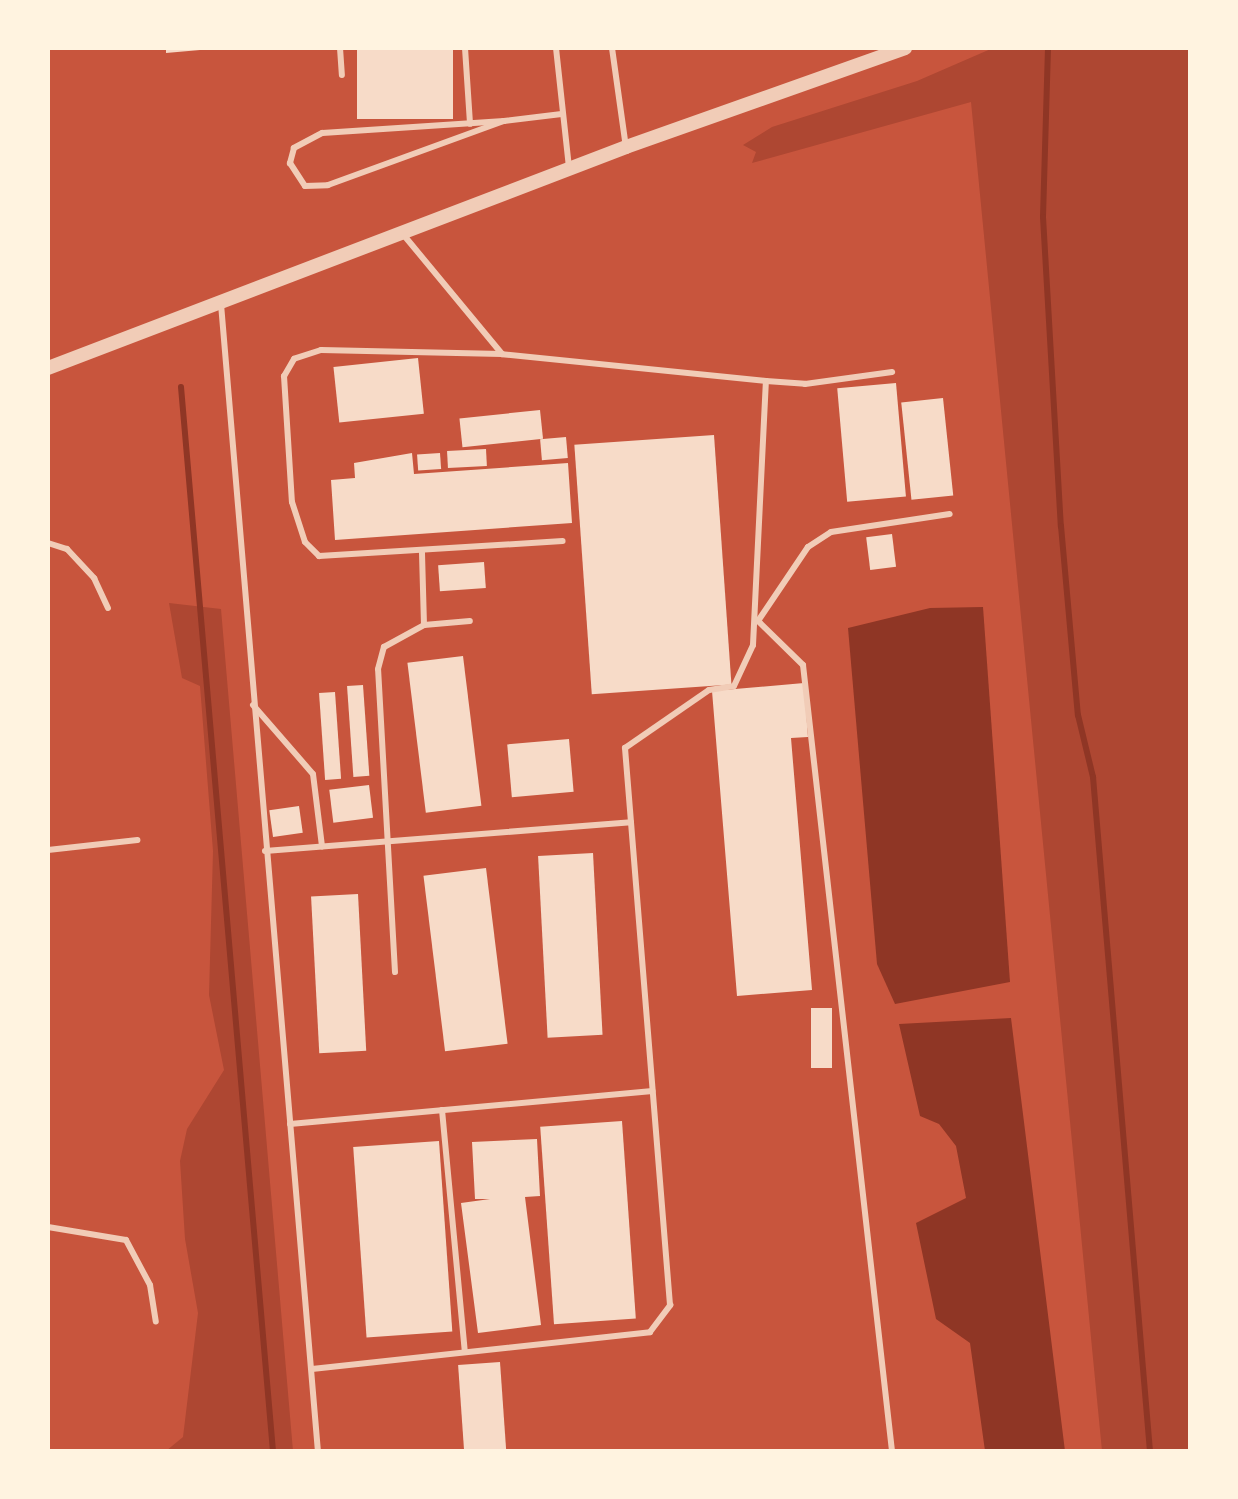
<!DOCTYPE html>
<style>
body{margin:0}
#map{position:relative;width:1238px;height:1499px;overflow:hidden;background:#c8553d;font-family:"Work Sans",sans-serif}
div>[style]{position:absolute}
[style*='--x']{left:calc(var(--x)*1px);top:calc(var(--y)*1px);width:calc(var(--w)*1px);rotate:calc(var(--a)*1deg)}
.green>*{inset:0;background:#ae4732}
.water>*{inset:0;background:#8f3625}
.stream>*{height:6px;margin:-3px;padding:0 3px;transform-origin:3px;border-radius:3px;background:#8f3625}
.building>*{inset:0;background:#f7dbc8;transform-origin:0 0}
.service>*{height:6px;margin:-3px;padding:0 3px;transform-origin:3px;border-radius:3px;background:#f1ccb7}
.tertiary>*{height:14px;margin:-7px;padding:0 7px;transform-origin:7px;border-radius:7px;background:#f1ccb7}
span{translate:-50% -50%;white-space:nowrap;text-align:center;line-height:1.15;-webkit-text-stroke:8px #fff3e0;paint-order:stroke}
.frame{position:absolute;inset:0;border:50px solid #fff3e0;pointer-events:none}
</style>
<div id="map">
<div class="green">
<div style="clip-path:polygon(993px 48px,1190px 48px,1190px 1451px,1102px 1451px,971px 102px,752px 163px,756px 152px,743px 145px,772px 127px,917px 81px)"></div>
<div style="clip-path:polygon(169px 603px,221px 609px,293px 1451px,166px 1451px,183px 1437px,198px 1313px,185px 1239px,180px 1161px,187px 1129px,224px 1070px,209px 995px,213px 851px,200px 686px,182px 678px)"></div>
</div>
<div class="water">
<div style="clip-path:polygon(983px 607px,1010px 982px,895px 1004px,877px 964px,848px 628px,930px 608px)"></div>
<div style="clip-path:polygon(1011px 1018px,1065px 1451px,985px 1451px,970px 1343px,936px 1319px,916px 1223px,966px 1198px,956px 1146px,939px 1124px,920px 1116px,899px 1024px)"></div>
</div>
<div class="stream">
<div style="--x:1048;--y:48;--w:169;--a:91.7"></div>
<div style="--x:1043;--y:217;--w:310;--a:86.7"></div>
<div style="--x:1061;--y:526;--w:190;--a:84.9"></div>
<div style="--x:1078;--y:715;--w:64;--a:76.4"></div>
<div style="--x:1093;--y:777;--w:676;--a:85.17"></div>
<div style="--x:181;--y:387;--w:1068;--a:85.06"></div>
</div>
<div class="building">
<div style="clip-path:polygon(166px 48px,200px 48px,200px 50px,166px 53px)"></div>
<div style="left:357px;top:48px;width:96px;height:71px"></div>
<div style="left:418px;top:358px;width:56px;height:85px;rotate:84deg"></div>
<div style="left:896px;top:383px;width:114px;height:59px;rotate:85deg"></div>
<div style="left:943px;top:398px;width:98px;height:42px;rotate:84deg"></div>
<div style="left:540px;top:410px;width:29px;height:81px;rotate:84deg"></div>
<div style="left:714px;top:435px;width:250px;height:140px;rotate:86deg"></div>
<div style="left:566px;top:437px;width:21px;height:26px;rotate:85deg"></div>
<div style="left:486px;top:449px;width:17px;height:39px;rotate:87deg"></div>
<div style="clip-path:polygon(412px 453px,414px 474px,568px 463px,572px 523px,335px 540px,331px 480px,355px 478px,354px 463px)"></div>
<div style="left:440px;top:453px;width:16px;height:23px;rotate:86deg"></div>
<div style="left:892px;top:534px;width:33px;height:26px;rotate:83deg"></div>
<div style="left:484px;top:562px;width:26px;height:46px;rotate:86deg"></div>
<div style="left:463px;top:656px;width:151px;height:56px;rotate:83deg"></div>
<div style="clip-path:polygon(804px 683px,808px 737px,791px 738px,812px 990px,737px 996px,712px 691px)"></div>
<div style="left:363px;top:685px;width:91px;height:16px;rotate:86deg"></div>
<div style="left:335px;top:692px;width:87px;height:16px;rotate:86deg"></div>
<div style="left:569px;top:739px;width:53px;height:62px;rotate:85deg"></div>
<div style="left:369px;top:785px;width:33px;height:40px;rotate:83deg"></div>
<div style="left:299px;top:806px;width:27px;height:30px;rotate:82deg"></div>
<div style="left:593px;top:853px;width:182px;height:55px;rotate:87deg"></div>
<div style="left:486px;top:868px;width:177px;height:63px;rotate:83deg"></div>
<div style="left:358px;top:894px;width:157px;height:47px;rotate:87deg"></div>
<div style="left:811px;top:1008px;width:21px;height:60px"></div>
<div style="left:622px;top:1121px;width:198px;height:82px;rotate:86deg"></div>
<div style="clip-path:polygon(537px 1139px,540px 1196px,525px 1197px,541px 1325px,478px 1333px,461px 1203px,490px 1199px,475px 1199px,472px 1142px)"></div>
<div style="left:439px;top:1141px;width:191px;height:86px;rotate:86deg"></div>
<div style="left:500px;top:1362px;width:89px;height:42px;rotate:86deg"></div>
</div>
<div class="service">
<div style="--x:340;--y:48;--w:27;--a:86"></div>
<div style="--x:465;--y:48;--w:76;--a:86.2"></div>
<div style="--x:556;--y:48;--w:121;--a:83.8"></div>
<div style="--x:612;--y:48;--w:100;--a:82"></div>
<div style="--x:504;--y:121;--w:182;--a:176.2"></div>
<div style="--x:322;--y:133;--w:32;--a:152"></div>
<div style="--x:294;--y:148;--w:16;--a:105"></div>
<div style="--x:290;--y:163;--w:27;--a:57"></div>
<div style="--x:305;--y:186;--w:23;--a:-2"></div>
<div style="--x:328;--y:185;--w:187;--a:-20"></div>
<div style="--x:504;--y:121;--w:58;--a:-6.9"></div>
<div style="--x:402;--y:233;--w:157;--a:50.4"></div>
<div style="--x:221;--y:304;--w:1151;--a:85.17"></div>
<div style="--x:766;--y:381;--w:39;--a:4"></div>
<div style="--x:805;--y:384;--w:88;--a:-7.9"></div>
<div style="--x:48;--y:543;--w:20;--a:18"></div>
<div style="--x:67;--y:549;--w:40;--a:47"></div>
<div style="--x:94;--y:578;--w:33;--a:65"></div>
<div style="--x:424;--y:625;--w:46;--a:-5"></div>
<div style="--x:253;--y:705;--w:91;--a:49"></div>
<div style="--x:313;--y:774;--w:73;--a:82.9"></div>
<div style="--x:48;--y:850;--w:90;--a:-6.4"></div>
<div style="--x:265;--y:851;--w:367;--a:-4.5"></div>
<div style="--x:395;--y:972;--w:303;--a:-93.2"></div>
<div style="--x:378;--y:669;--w:23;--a:-75"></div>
<div style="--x:384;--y:647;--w:46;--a:-28.8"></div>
<div style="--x:424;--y:625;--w:73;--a:-91.6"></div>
<div style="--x:442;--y:1110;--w:243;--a:84.6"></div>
<div style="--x:290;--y:1124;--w:364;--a:-5.2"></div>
<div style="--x:48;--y:1227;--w:79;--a:9.5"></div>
<div style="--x:126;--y:1240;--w:51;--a:61.9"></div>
<div style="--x:150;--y:1285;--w:37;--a:81"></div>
<div style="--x:312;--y:1369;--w:340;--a:-6.2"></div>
<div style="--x:650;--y:1332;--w:34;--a:-53"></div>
<div style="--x:670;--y:1305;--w:559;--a:-94.62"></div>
<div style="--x:625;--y:748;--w:102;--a:-34.6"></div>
<div style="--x:709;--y:690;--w:25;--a:-9"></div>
<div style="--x:734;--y:686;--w:45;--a:-65.1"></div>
<div style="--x:753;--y:645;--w:264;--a:-87.2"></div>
<div style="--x:766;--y:381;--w:265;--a:-174.2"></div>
<div style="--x:502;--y:354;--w:181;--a:-178.7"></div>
<div style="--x:321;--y:350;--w:28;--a:162"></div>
<div style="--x:294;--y:359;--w:20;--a:120"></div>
<div style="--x:284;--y:376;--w:126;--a:86.4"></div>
<div style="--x:292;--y:502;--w:42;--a:72"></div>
<div style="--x:305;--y:542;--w:20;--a:45"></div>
<div style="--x:319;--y:556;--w:244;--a:-3.5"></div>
<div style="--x:892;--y:1451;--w:791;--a:-96.46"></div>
<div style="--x:803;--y:665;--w:63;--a:-135.6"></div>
<div style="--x:758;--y:621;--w:89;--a:-56"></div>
<div style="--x:808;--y:547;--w:27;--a:-33"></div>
<div style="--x:831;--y:532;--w:120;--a:-8.6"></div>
</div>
<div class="tertiary">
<div style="--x:48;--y:368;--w:619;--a:-20.92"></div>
<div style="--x:626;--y:147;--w:296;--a:-19.5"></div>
</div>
<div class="frame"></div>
</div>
